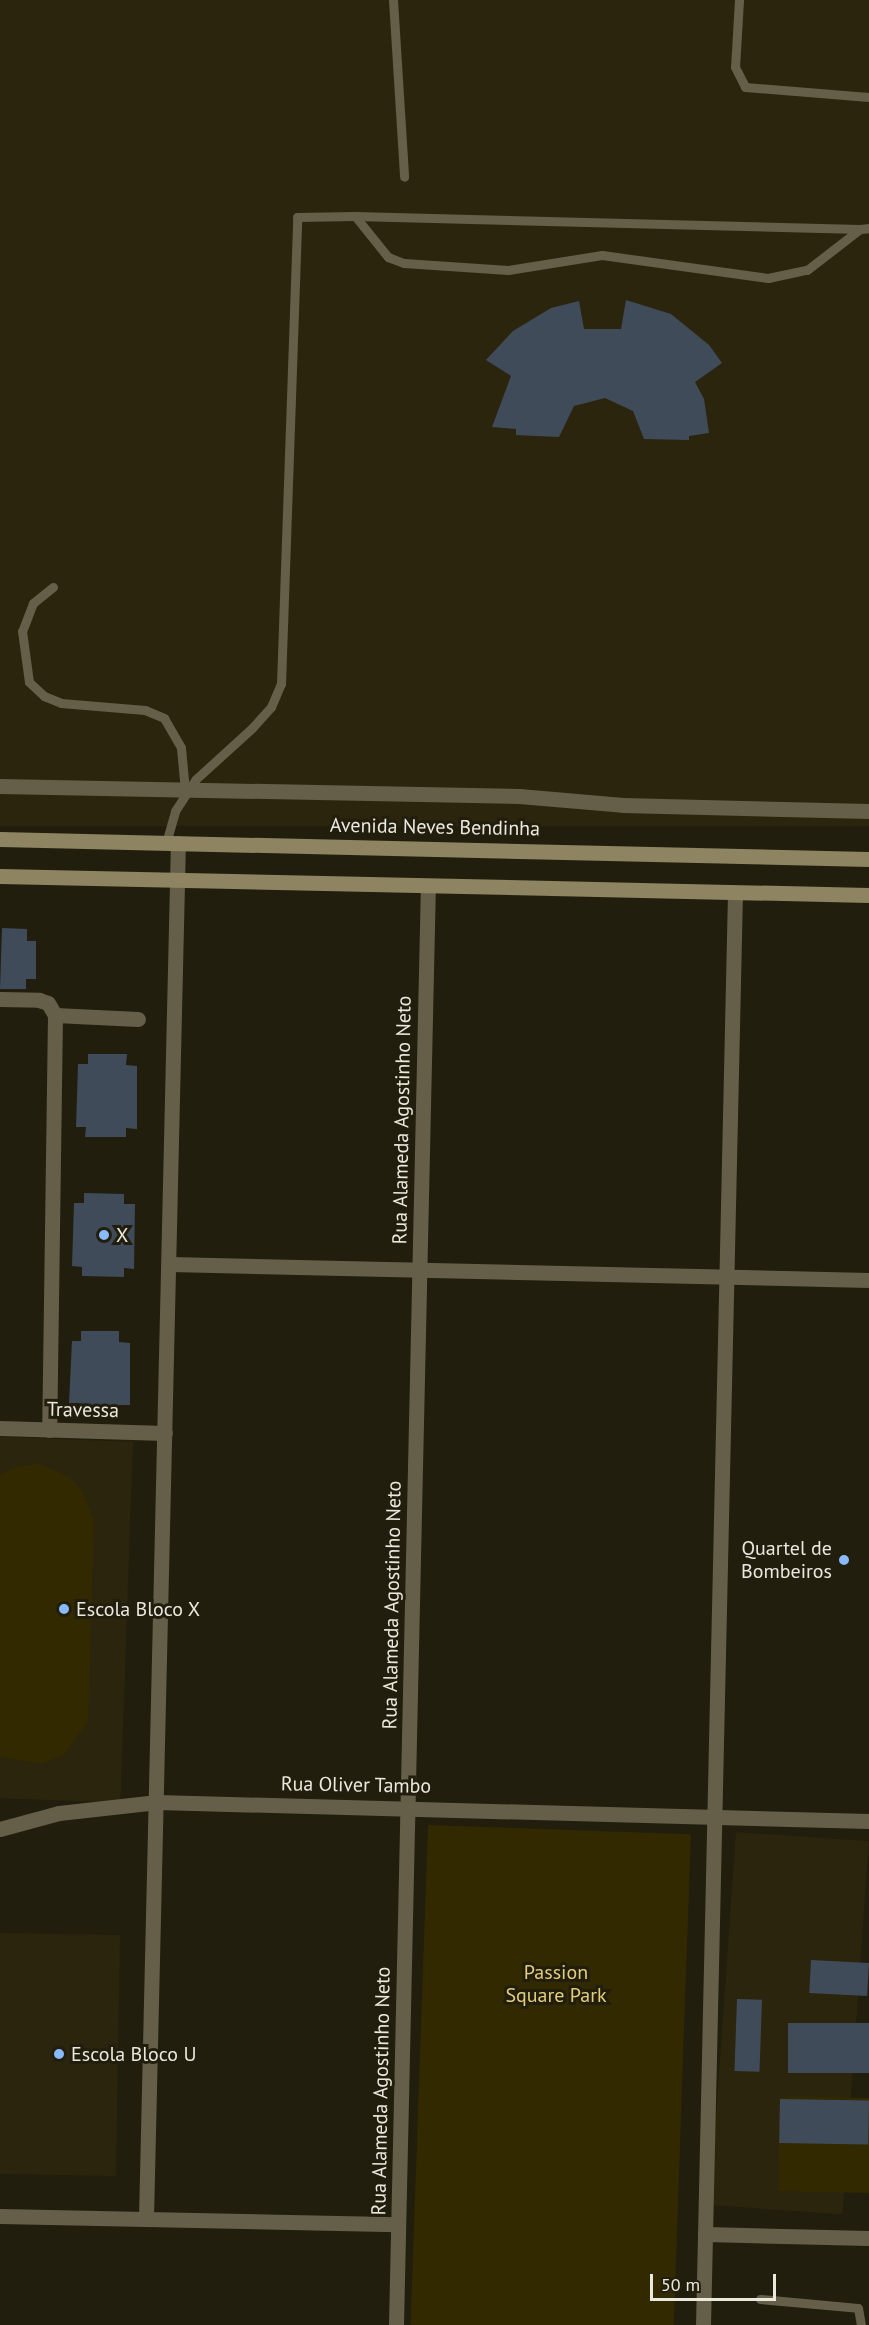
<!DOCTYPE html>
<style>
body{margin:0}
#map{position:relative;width:869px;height:2325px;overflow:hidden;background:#221e0d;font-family:"PT Sans",sans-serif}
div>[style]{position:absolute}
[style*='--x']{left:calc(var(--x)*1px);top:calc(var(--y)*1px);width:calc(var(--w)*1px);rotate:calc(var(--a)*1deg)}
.built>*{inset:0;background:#2c250e;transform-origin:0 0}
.green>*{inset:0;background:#332900;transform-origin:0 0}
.building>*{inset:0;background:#404b5a;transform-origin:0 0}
.lane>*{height:9px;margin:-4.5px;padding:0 4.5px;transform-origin:4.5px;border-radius:4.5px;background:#655f4a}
.street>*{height:15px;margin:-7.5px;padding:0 7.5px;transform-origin:7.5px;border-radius:7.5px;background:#655f4a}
.secondary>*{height:15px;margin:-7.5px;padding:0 7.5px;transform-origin:7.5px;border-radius:7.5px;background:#8e8462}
.dots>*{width:16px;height:16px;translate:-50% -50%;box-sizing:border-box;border:3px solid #221e0d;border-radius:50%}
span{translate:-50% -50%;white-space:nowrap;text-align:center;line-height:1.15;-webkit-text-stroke:6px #221e0d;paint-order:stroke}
.street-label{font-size:20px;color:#ebe8de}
.poi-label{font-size:20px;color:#ebe8de}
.left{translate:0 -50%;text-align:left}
.right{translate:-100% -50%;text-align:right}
.park-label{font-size:20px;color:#e4ce7d}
.scale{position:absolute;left:650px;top:2274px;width:126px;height:27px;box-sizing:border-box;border:3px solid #ebe8de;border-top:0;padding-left:8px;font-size:18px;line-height:21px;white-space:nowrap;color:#ebe8de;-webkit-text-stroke:4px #221e0d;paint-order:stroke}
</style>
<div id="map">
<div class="built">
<div style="left:0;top:0;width:869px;height:826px"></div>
<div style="left:0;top:1437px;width:133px;height:361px;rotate:2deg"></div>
<div style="left:736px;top:1832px;width:133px;height:374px;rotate:4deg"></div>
<div style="left:0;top:1933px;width:120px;height:241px;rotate:1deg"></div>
</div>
<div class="green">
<div style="clip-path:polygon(39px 1464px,69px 1477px,82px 1491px,94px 1520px,88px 1721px,64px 1755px,40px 1764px,0 1757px,0 1475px,18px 1466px)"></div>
<div style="left:428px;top:1825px;width:263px;height:500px;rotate:2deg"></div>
<div style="clip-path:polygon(788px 2096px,869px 2098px,869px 2193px,778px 2191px,780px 2099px)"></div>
</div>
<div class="building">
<div style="clip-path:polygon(626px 300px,671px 314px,709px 345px,722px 363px,695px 382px,704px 399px,709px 433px,689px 436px,689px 440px,644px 439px,633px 411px,605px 398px,574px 406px,559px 437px,516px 435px,516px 429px,492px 427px,511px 376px,486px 360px,513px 331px,551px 308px,579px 301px,584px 329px,621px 329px)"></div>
<div style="clip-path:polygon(2px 928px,27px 929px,27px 941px,36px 941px,36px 979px,26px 979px,26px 989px,0 989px)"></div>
<div style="clip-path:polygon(88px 1054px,127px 1054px,126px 1065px,137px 1066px,137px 1129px,126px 1128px,126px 1137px,85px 1137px,86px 1127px,76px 1127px,78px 1064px,88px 1064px)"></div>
<div style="clip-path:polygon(84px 1193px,124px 1194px,124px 1204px,135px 1204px,134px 1269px,124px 1268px,124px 1277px,82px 1276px,82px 1267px,72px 1266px,74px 1203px,84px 1203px)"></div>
<div style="clip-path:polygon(81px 1331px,119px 1331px,119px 1342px,130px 1343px,130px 1405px,119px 1405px,119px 1413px,79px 1413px,79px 1403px,69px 1403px,72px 1341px,81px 1341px)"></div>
<div style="left:811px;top:1960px;width:58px;height:33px;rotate:3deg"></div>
<div style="left:737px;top:1999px;width:25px;height:72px;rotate:2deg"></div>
<div style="left:788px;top:2023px;width:81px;height:50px"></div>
<div style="left:780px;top:2099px;width:89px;height:44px;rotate:1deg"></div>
</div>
<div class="lane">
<div style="--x:393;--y:0;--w:177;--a:86.4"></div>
<div style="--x:739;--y:0;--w:67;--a:93.4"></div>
<div style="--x:735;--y:67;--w:22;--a:63"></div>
<div style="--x:745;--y:87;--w:124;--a:4.6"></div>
<div style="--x:355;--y:216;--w:505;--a:1.47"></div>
<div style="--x:53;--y:587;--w:26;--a:141"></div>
<div style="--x:33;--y:603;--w:30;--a:111"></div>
<div style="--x:22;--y:631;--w:51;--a:82.2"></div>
<div style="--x:29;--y:682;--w:21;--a:43"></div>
<div style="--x:44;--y:696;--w:18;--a:22"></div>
<div style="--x:61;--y:703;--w:84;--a:4.8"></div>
<div style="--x:145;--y:710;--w:21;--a:23"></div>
<div style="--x:164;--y:718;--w:34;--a:60"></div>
<div style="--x:181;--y:748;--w:42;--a:84.6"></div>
<div style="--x:166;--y:843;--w:33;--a:-74"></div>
<div style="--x:175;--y:811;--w:38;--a:-57"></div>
<div style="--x:196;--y:779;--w:76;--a:-42.3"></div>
<div style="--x:252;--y:728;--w:28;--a:-48"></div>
<div style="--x:271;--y:707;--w:25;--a:-67"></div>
<div style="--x:281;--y:684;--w:467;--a:-88"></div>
<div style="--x:297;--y:217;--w:58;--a:-1"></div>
<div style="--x:355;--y:216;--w:53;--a:51.2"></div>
<div style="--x:388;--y:257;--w:17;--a:21"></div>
<div style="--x:404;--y:263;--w:104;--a:3.9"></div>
<div style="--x:508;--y:270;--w:95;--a:-9.1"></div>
<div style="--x:602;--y:255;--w:168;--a:7.9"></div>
<div style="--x:768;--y:278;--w:40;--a:-12"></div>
<div style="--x:807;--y:270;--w:67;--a:-37.7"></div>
<div style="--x:860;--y:229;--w:9;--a:-6"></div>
<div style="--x:760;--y:2299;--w:98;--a:5.2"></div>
<div style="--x:858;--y:2308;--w:17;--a:80"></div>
</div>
<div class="street">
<div style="--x:0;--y:786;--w:519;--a:1.1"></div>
<div style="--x:519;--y:796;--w:104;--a:4.9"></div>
<div style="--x:623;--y:805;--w:246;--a:1.4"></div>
<div style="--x:0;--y:999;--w:39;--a:1"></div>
<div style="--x:39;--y:1000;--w:9;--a:18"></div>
<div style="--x:48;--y:1003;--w:14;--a:60"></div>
<div style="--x:55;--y:1015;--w:415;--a:90.8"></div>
<div style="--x:55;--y:1015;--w:83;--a:2.8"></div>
<div style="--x:170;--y:1264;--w:699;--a:1.31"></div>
<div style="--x:0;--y:1428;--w:165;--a:1.7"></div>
<div style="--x:0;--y:1829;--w:61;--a:-15.2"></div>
<div style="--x:59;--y:1813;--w:99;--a:-6.4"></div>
<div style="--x:157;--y:1802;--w:712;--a:1.53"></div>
<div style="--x:0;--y:2216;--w:398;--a:1.2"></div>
<div style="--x:146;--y:2218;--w:1375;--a:-88.67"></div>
<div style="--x:705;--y:2234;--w:164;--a:1.4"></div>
<div style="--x:396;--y:2325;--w:1438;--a:-88.73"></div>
<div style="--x:703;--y:2325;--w:1432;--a:-88.72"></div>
</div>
<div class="secondary">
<div style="--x:0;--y:839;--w:869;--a:1.32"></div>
<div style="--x:0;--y:876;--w:869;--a:1.25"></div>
</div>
<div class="dots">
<div style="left:104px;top:1235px;background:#88bafc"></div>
<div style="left:844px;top:1560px;background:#88bafc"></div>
<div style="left:64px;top:1609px;background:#88bafc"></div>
<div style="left:59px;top:2054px;background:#88bafc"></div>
</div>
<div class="street-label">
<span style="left:435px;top:827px;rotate:1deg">Avenida Neves Bendinha</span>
<span style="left:402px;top:1120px;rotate:-89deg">Rua Alameda Agostinho Neto</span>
<span style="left:83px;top:1410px;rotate:1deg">Travessa</span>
<span style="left:392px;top:1605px;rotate:-89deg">Rua Alameda Agostinho Neto</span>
<span style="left:356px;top:1785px;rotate:1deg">Rua Oliver Tambo</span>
<span style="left:381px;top:2091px;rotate:-89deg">Rua Alameda Agostinho Neto</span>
</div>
<div class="poi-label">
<span class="left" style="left:116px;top:1235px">X</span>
<span class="right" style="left:832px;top:1560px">Quartel de<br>Bombeiros</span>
<span class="left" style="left:76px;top:1609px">Escola Bloco X</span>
<span class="left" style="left:71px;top:2054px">Escola Bloco U</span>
</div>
<div class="park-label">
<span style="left:556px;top:1984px">Passion<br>Square Park</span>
</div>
<div class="scale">50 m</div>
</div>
